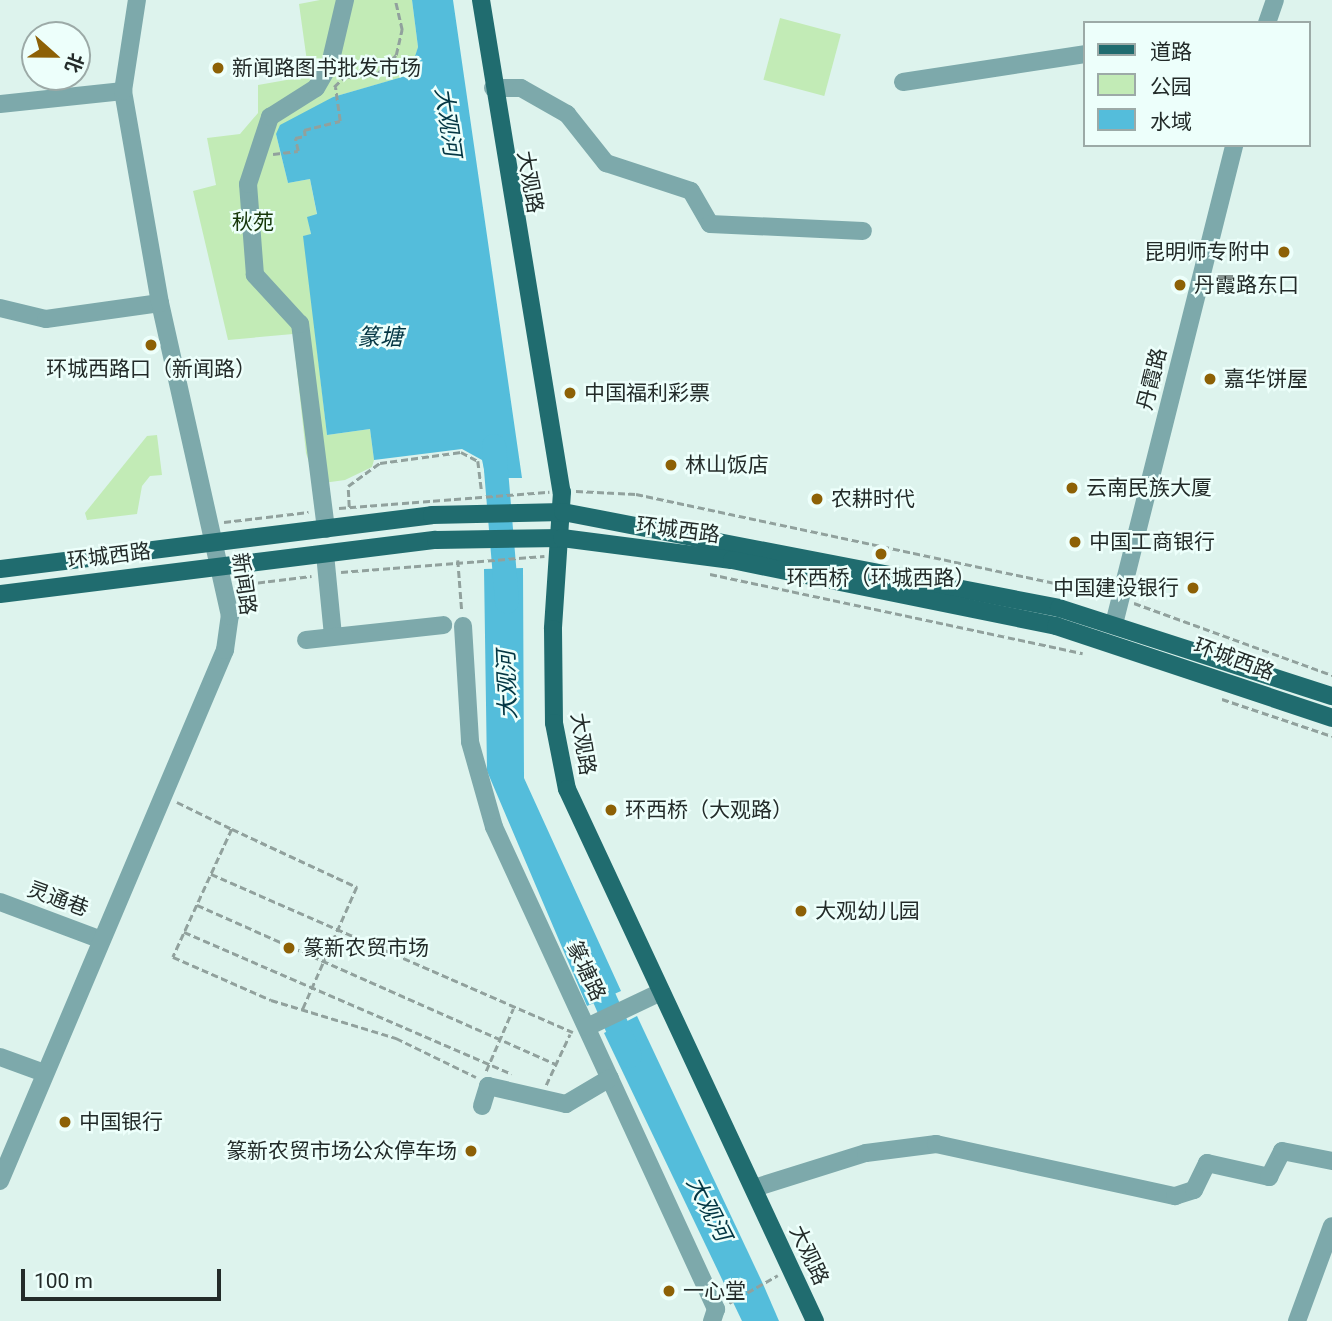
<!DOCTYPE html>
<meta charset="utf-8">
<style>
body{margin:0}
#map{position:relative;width:1332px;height:1321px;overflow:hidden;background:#ddf3ed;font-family:Roboto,"Noto Sans SC",sans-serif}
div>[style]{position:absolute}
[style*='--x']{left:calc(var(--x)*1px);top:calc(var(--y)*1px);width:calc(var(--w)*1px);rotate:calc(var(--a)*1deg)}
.green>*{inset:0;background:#c2ebb6;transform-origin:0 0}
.water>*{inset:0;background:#54bddb}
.river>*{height:24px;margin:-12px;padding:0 12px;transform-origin:12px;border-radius:12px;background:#54bddb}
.path>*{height:2.5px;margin-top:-1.25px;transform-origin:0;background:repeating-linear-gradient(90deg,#91a19d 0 7px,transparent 0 10.5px)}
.minor>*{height:18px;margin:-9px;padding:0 9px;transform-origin:9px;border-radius:9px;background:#7da9ab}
.major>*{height:18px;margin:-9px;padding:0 9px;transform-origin:9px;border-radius:9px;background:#206c6f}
.dots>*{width:19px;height:19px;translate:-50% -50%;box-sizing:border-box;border:4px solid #edfffb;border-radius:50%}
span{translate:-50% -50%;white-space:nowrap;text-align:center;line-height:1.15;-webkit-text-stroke:5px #edfffb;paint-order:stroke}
.poi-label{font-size:21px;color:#232b29}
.left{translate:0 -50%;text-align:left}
.right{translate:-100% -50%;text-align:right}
.street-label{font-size:21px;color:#232b29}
.park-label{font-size:21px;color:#153609}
.water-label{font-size:23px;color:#033643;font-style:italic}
.legend{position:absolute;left:1083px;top:21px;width:228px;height:126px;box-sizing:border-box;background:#edfffb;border:2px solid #9caaa7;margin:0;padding:9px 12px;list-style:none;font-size:21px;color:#232b29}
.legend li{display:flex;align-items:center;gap:14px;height:35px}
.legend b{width:35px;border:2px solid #9caaa7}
.north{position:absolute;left:21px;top:21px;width:70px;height:70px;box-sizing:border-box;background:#edfffb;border:2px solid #9caaa7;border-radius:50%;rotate:111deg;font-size:19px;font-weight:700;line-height:28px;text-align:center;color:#232b29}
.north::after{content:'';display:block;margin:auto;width:24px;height:32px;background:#8d6106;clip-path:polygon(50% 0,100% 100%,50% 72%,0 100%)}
.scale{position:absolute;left:21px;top:1269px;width:200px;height:32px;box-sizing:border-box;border:4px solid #232b29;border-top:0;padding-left:9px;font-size:21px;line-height:24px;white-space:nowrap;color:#232b29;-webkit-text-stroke:5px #edfffb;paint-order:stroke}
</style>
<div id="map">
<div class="green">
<div style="clip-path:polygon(320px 0,412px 0,418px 47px,410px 75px,333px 97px,276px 134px,288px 183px,310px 179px,317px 215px,308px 217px,311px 235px,304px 236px,327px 435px,370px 429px,374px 460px,372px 467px,345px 480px,316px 484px,306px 453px,293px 334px,228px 340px,193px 191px,216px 185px,207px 138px,240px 134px,258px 113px,258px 85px,309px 76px,299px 4px)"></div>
<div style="left:780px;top:18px;width:63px;height:64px;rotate:15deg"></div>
<div style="clip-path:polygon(157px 435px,162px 475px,150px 476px,142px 486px,137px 514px,87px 520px,85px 513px,147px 436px)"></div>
</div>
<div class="water">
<div style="clip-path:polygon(412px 0,453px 0,522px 478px,486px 478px,482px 460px,462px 449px,374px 460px,370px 429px,327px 435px,303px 236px,311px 234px,307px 217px,317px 214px,310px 179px,288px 183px,276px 134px,280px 125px,333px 97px,409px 75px,418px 47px)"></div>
<div style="clip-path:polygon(523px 568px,524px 778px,621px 991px,587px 1006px,487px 771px,484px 569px)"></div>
<div style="clip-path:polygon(637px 1016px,763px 1284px,779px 1321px,742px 1321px,604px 1033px)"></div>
</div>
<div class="river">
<div style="--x:494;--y:446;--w:156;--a:85.2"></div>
<div style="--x:591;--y:968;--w:96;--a:66.1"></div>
</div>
<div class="path">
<div style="--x:344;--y:77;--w:32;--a:-4"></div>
<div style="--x:376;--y:75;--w:28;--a:-45"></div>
<div style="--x:396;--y:55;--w:26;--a:-77"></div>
<div style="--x:402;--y:30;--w:31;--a:-103"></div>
<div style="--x:334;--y:87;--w:13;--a:-45"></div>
<div style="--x:273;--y:154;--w:25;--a:-7"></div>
<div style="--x:298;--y:151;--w:13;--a:-103"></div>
<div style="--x:295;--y:138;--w:10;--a:-11"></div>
<div style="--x:305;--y:136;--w:6;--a:-99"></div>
<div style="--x:304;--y:130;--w:37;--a:-14"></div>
<div style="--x:340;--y:121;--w:34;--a:-98"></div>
<div style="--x:576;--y:491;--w:60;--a:2.9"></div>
<div style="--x:636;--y:494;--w:480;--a:12"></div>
<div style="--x:349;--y:507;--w:21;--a:-93"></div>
<div style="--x:348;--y:486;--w:39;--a:-36"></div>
<div style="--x:380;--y:463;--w:82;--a:-7.7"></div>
<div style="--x:461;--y:452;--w:19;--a:28"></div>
<div style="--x:478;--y:461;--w:31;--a:83"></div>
<div style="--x:339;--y:508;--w:211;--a:-4.4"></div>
<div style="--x:224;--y:522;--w:85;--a:-6.8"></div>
<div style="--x:458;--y:560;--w:52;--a:85.6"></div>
<div style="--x:341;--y:572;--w:204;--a:-4.5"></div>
<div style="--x:710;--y:574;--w:381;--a:12"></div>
<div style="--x:237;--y:585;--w:75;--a:-6.9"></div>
<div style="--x:1134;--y:603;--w:211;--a:20"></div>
<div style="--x:1222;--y:699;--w:116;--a:18.6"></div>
<div style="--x:177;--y:802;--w:61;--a:26.1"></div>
<div style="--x:232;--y:829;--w:141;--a:114.7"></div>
<div style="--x:173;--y:957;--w:107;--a:23.7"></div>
<div style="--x:271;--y:1000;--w:131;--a:16.9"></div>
<div style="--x:396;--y:1038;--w:89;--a:26"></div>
<div style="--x:232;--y:829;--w:138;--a:24.9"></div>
<div style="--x:357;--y:887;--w:136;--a:113.9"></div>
<div style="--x:211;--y:874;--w:395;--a:23.6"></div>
<div style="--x:197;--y:905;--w:392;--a:23.9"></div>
<div style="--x:184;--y:932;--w:357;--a:23.4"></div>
<div style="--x:486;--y:1071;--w:68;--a:-66.5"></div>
<div style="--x:546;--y:1085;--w:56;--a:-64.8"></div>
<div style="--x:729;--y:1303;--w:56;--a:-29.7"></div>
</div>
<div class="minor">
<div style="--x:1267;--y:23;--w:24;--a:-71"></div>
<div style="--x:903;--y:82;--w:184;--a:-8.7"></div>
<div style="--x:493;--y:88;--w:28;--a:0"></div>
<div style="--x:521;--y:88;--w:53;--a:29.5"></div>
<div style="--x:567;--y:114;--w:63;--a:51.5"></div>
<div style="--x:606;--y:163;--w:89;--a:18.2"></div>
<div style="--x:691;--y:191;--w:38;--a:60"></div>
<div style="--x:710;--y:224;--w:153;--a:2.6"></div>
<div style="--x:0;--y:104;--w:124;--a:-6"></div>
<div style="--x:0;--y:308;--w:47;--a:13.4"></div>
<div style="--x:46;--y:319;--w:115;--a:-8"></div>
<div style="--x:326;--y:529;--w:207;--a:-97.2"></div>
<div style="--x:300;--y:324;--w:67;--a:-132.6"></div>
<div style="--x:255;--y:275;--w:91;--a:-94.4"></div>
<div style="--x:248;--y:184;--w:71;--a:-71.8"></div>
<div style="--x:270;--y:117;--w:54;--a:-32.2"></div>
<div style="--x:316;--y:88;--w:28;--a:-60"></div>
<div style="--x:330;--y:64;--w:66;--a:-76.8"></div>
<div style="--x:325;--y:554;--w:82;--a:84.4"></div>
<div style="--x:1114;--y:624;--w:494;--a:-75.9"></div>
<div style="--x:463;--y:626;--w:116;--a:86.5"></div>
<div style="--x:470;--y:742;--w:88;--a:74.2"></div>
<div style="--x:494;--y:827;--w:531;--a:65.27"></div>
<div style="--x:716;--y:1309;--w:13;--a:108"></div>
<div style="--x:306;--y:640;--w:138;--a:-6.2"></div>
<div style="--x:0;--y:902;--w:106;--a:20.5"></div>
<div style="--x:587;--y:1027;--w:82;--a:-25.3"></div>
<div style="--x:0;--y:1057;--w:47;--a:20"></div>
<div style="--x:482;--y:1106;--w:21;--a:-73"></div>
<div style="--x:488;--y:1086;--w:80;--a:13"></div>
<div style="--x:566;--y:1104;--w:51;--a:-30.6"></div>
<div style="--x:0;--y:1181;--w:577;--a:-67.04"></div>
<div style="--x:225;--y:650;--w:34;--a:-82"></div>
<div style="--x:230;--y:616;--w:321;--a:-102.6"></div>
<div style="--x:160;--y:303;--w:215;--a:-99.9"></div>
<div style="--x:123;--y:91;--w:92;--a:-81.3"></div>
<div style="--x:754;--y:1188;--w:117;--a:-17.4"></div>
<div style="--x:866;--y:1153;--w:71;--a:-7.3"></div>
<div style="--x:936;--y:1144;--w:245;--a:12.3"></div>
<div style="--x:1175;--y:1196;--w:20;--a:-18"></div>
<div style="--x:1194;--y:1190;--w:30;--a:-64"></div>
<div style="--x:1207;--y:1163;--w:64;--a:12.7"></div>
<div style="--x:1269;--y:1177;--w:29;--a:-63"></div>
<div style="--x:1282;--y:1151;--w:51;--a:11.3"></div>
<div style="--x:1297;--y:1321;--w:101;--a:-69.8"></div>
</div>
<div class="major">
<div style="--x:481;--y:0;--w:499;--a:80.7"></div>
<div style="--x:562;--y:492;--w:137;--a:93.8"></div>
<div style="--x:553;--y:629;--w:94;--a:89.4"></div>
<div style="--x:554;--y:723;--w:67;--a:78.9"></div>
<div style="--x:567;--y:789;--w:587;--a:65.01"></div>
<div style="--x:0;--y:569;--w:435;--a:-7.1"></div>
<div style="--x:432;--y:515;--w:131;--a:-1.3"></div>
<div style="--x:563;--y:512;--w:505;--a:10.95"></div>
<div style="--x:1059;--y:608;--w:287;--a:17.9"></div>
<div style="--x:0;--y:594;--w:439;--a:-7.1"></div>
<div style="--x:436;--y:540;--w:126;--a:-0.9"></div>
<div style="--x:562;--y:538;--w:171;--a:7.4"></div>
<div style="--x:732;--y:560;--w:331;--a:11.5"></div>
<div style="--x:1056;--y:626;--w:291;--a:18.4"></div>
</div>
<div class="dots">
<div style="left:218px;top:68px;background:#8d6106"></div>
<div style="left:1284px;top:252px;background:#8d6106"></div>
<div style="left:1180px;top:285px;background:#8d6106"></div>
<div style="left:151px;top:345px;background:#8d6106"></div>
<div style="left:1210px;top:379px;background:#8d6106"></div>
<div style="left:570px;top:393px;background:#8d6106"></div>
<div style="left:671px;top:465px;background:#8d6106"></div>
<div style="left:1072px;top:488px;background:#8d6106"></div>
<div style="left:817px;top:499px;background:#8d6106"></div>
<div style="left:1075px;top:542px;background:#8d6106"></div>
<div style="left:881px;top:554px;background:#8d6106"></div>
<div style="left:1193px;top:588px;background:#8d6106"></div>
<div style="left:611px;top:810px;background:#8d6106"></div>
<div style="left:801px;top:911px;background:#8d6106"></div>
<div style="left:289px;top:948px;background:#8d6106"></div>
<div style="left:65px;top:1122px;background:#8d6106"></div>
<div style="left:471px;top:1151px;background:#8d6106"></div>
<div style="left:669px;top:1291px;background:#8d6106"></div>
</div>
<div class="poi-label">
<span class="left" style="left:232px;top:68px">新闻路图书批发市场</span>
<span class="right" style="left:1270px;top:252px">昆明师专附中</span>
<span class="left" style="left:1194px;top:285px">丹霞路东口</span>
<span style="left:151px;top:369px">环城西路口（新闻路）</span>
<span class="left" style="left:1224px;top:379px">嘉华饼屋</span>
<span class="left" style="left:584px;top:393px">中国福利彩票</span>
<span class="left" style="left:685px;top:465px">林山饭店</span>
<span class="left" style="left:1086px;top:488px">云南民族大厦</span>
<span class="left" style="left:831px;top:499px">农耕时代</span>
<span class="left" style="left:1089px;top:542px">中国工商银行</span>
<span style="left:881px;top:578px">环西桥（环城西路）</span>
<span class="right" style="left:1179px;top:588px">中国建设银行</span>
<span class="left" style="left:625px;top:810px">环西桥（大观路）</span>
<span class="left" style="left:815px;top:911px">大观幼儿园</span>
<span class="left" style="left:303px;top:948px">篆新农贸市场</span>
<span class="left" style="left:79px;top:1122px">中国银行</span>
<span class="right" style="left:457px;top:1151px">篆新农贸市场公众停车场</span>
<span class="left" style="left:683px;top:1291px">一心堂</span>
</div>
<div class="street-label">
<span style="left:530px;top:182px;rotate:80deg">大观路</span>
<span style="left:1152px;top:379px;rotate:-76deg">丹霞路</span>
<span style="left:678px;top:530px;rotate:7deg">环城西路</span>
<span style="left:109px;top:556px;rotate:-7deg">环城西路</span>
<span style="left:244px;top:584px;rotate:82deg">新闻路</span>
<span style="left:1234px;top:659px;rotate:20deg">环城西路</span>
<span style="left:583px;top:744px;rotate:81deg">大观路</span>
<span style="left:58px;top:899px;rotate:20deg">灵通巷</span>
<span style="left:586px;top:971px;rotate:65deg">篆塘路</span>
<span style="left:809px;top:1255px;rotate:65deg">大观路</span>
</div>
<div class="park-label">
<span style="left:253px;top:222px">秋苑</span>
</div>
<div class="water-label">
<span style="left:447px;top:122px;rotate:82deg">大观河</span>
<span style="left:380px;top:338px">篆塘</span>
<span style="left:508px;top:685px;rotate:-92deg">大观河</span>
<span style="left:708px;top:1209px;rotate:63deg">大观河</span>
</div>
<ul class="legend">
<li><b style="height:9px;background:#206c6f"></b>道路</li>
<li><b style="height:19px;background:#c2ebb6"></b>公园</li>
<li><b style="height:19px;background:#54bddb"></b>水域</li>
</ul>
<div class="north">北</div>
<div class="scale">100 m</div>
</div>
